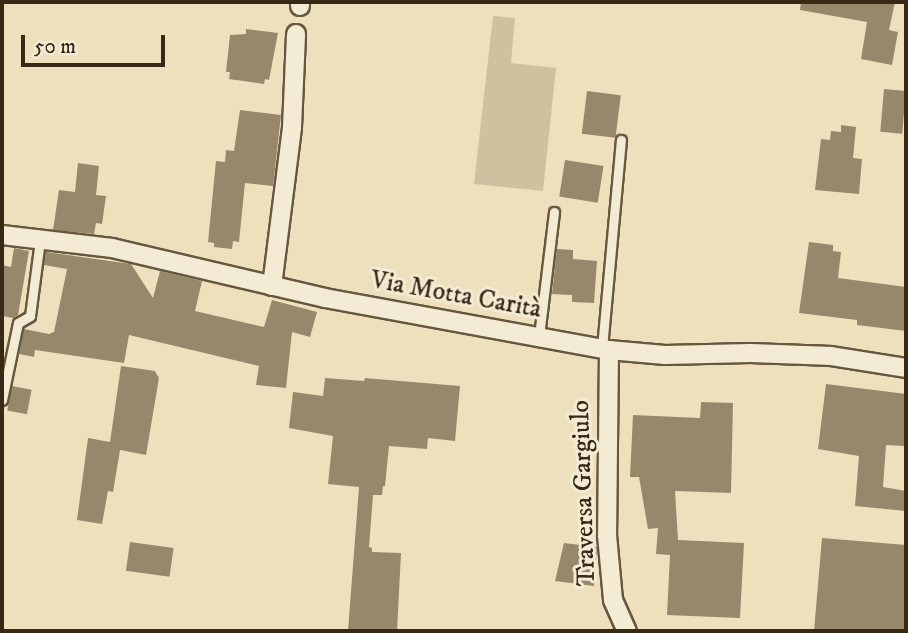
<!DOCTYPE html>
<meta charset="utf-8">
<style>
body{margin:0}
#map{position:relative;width:908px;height:633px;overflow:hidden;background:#eee0bd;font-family:"IM FELL DW Pica",serif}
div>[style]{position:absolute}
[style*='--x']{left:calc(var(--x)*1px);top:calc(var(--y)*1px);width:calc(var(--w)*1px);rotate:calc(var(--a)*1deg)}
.green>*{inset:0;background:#cfc1a0}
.building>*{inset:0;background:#97886c;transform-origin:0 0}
.roads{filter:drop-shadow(2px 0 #66573f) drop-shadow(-2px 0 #66573f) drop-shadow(0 2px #66573f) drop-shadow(0 -2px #66573f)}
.service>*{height:9px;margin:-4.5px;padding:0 4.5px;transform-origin:4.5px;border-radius:4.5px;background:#f4ebd4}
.minor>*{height:18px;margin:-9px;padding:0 9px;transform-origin:9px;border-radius:9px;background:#f4ebd4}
span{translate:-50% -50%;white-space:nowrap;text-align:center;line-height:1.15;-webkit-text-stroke:6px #f4ebd4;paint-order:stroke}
.street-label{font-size:26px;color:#382915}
.frame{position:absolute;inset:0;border:4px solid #382915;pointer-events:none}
.scale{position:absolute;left:21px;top:35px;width:144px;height:32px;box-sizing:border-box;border:4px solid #382915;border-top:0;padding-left:9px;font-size:21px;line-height:24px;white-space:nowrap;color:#382915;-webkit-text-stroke:5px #f4ebd4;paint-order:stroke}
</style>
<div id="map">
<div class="green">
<div style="clip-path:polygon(493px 16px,515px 18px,511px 63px,556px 68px,543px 191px,474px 184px)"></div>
</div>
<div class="building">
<div style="clip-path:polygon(801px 2px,895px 2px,889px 30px,898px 32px,892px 65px,861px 59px,867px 22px,800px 10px)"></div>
<div style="clip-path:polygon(246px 29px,278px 33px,269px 80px,265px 79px,264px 84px,229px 79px,230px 72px,226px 72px,230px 35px,246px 34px)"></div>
<div style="left:884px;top:89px;width:22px;height:43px;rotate:5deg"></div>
<div style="left:587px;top:91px;width:34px;height:43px;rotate:7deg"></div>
<div style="clip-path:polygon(240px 110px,281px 115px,273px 186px,245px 183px,239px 242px,233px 241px,232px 249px,214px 247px,214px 243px,208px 242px,216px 161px,225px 162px,226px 150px,234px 151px)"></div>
<div style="clip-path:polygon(841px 125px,856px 127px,853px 158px,862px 159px,859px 194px,815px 190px,821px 139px,830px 140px,831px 131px,841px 132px)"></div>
<div style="left:565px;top:160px;width:39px;height:37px;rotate:9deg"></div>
<div style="clip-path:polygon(78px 163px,99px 166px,96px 195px,106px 196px,102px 224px,96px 223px,94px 234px,53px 230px,59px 190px,75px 192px)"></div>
<div style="clip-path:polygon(809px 242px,833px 245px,833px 251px,841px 252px,838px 278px,906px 287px,906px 331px,857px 325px,857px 320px,799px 313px)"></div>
<div style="clip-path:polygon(14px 248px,29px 251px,18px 315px,13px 318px,2px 316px,2px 265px,11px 267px)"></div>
<div style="clip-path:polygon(557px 249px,573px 250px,573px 259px,597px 261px,594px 303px,572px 302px,572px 295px,552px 294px)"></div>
<div style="clip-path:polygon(46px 252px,131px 264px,153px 298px,160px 271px,202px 281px,195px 311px,264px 327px,272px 300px,317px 312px,310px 337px,292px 332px,286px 388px,256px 385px,259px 366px,129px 335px,124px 363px,35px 350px,34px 357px,19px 354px,24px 329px,49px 334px,54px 332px,67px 269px,44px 265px)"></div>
<div style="clip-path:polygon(121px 366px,155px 371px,159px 378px,146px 455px,120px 450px,113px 492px,108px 491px,102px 524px,77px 520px,88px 438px,110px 442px)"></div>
<div style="clip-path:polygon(325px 378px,364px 381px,365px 378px,460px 386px,455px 441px,428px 438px,427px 449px,389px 446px,385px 486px,383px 486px,382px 495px,373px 495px,369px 547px,372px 548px,372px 552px,401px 553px,397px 631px,348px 631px,359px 487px,328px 484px,333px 436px,289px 428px,293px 392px,323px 396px)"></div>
<div style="clip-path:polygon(826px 384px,906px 394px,906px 446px,886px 445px,883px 487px,906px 491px,906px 511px,855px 506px,859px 456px,818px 449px)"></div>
<div style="left:12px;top:386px;width:20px;height:25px;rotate:11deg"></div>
<div style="clip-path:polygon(701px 402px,733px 403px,731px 493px,675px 491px,678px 540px,744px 543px,740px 618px,667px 615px,670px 555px,656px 554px,658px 528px,648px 529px,639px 477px,630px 477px,633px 415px,700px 418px)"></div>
<div style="clip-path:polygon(822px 538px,906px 545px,906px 631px,814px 631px)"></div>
<div style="left:130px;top:542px;width:44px;height:29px;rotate:8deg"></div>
<div style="clip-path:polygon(564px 543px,597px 547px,594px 586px,555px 581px)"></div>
</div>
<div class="roads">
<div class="service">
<div style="--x:539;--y:336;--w:125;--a:-83.1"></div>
<div style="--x:602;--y:348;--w:209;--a:-84.8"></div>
<div style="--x:2;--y:400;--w:79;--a:-78.3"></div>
<div style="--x:18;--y:323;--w:14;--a:-30"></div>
<div style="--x:30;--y:316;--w:77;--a:-82.5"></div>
</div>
<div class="minor">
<div style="--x:300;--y:6;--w:4;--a:-90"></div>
<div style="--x:2;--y:235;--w:111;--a:6.7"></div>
<div style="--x:112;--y:248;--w:219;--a:13.2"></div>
<div style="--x:325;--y:298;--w:289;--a:10.4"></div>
<div style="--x:609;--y:350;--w:56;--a:5.1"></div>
<div style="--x:665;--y:355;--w:85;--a:-1.3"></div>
<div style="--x:750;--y:353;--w:81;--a:2.1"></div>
<div style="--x:831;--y:356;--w:76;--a:9.1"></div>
<div style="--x:272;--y:286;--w:160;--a:-82.8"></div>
<div style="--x:292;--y:127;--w:93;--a:-87.5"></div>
<div style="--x:609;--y:350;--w:185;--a:90.6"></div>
<div style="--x:607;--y:535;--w:65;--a:84.7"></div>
<div style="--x:613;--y:600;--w:34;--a:66"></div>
</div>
</div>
<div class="street-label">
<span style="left:456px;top:295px;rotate:10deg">Via Motta Carità</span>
<span style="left:584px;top:493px;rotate:-92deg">Traversa Gargiulo</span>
</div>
<div class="frame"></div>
<div class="scale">50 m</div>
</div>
